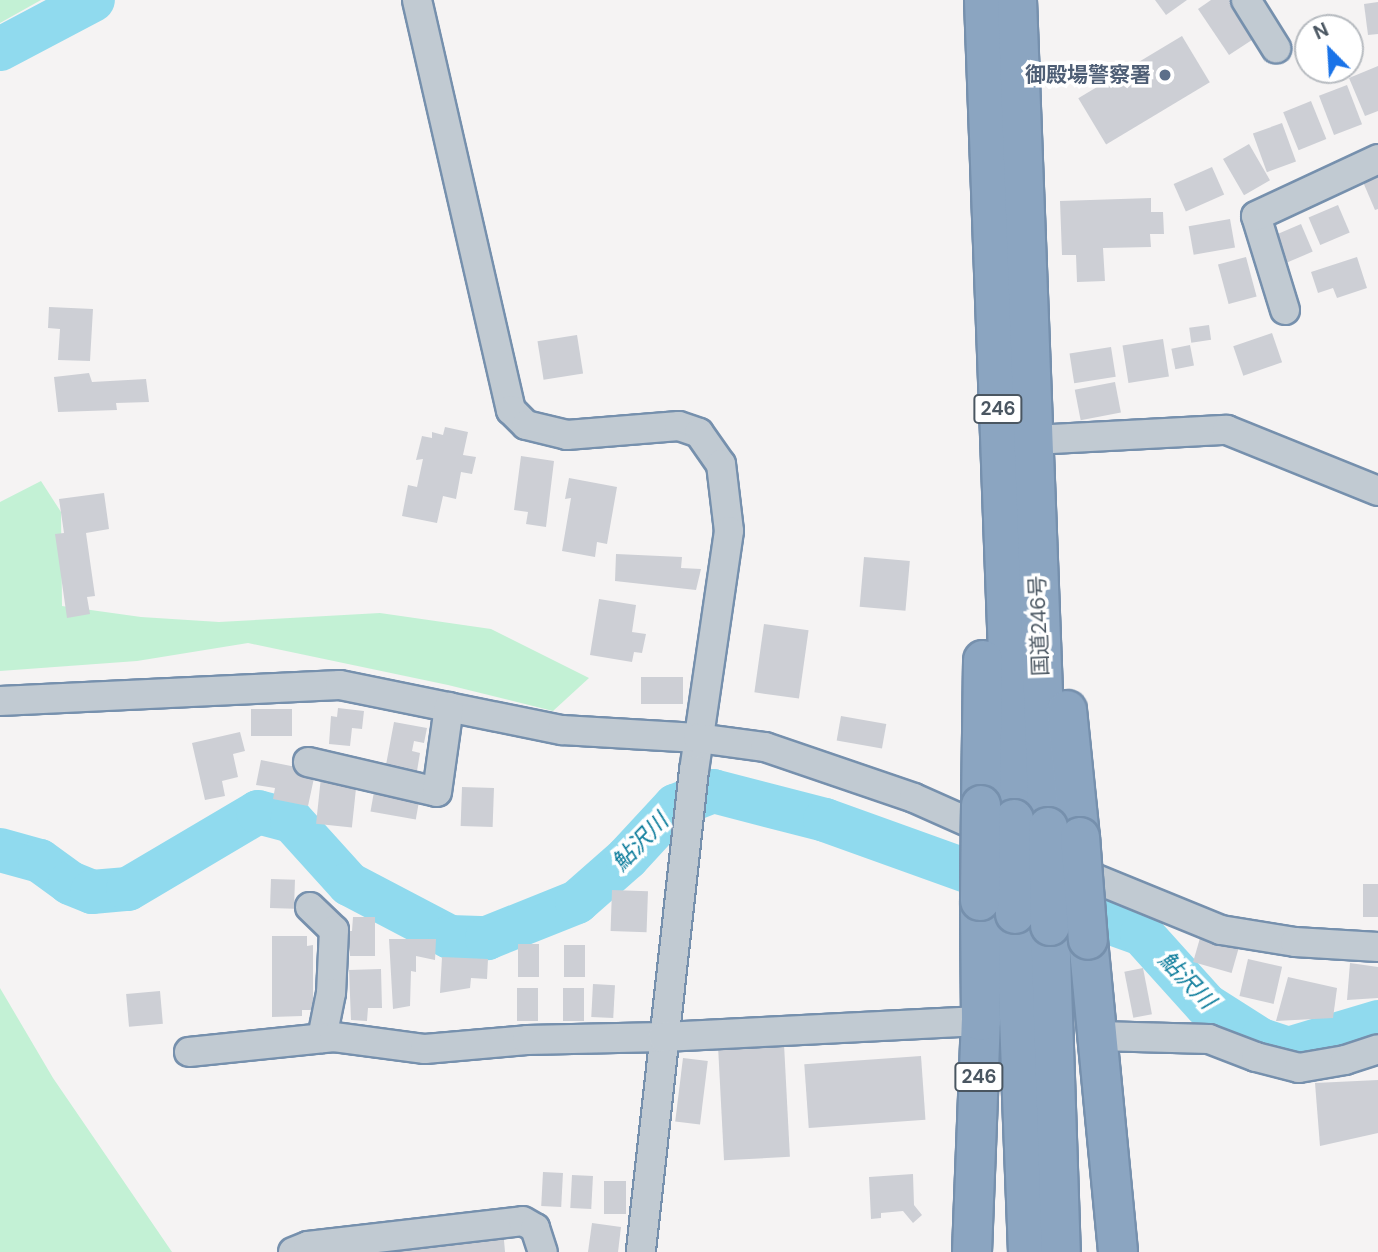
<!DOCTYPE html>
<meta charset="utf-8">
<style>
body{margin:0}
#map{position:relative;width:1378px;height:1252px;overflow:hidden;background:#f5f3f3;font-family:"DM Sans","Noto Sans JP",sans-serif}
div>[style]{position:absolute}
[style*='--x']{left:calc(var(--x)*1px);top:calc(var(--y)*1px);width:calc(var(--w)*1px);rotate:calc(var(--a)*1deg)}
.green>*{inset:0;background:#c3f1d5}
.river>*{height:44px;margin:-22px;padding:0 22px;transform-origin:22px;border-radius:22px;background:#90daee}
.building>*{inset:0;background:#cdcfd5;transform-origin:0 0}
.roads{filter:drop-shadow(2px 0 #7690ad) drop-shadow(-2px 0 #7690ad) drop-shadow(0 2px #7690ad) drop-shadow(0 -2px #7690ad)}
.street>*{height:28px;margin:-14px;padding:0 14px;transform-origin:14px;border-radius:14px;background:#c1cad2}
.highway>*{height:38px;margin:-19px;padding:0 19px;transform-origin:19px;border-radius:19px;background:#8ba5c1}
.bridges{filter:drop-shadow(2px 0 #7690ad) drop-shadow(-2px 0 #7690ad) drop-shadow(0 2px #7690ad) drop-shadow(0 -2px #7690ad)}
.highway-bridge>*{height:38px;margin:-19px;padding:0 19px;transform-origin:19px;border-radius:19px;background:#8ba5c1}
.dots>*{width:19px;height:19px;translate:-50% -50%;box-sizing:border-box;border:4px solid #fff;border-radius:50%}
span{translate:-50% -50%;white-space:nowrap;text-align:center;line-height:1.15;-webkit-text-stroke:7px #fff;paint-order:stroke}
.shield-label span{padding:2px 5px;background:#fff;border:2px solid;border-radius:5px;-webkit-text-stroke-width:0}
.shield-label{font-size:19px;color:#4a5661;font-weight:700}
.service-label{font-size:21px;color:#4e5e75;font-weight:700}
.right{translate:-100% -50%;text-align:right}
.street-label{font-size:21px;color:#4a5661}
.water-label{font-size:23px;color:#0c7c9b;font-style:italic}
.north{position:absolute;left:1294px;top:14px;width:70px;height:70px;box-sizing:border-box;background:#fff;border:2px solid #b7bbc0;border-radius:50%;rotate:336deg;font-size:19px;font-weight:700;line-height:28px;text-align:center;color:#4a5661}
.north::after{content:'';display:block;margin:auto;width:24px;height:32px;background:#1a73e8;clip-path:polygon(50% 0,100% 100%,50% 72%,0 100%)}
</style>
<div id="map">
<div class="green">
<div style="clip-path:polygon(0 0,41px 0,0 23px)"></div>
<div style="clip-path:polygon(41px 481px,61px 512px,62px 606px,141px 617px,219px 622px,380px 613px,491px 629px,589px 678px,553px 711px,448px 685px,248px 643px,137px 661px,0 671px,0 502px)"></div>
<div style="clip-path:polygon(0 988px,53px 1078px,172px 1252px,0 1252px)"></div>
</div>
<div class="river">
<div style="--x:0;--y:49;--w:105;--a:-27.8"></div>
<div style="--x:0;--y:850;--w:41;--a:15.4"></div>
<div style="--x:40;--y:861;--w:37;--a:36"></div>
<div style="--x:70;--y:883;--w:24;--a:22"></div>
<div style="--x:92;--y:892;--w:36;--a:-5"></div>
<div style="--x:128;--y:889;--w:151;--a:-30.6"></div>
<div style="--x:258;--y:812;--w:35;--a:15"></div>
<div style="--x:292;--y:821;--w:85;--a:47.9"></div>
<div style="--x:349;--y:884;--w:114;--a:27.7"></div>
<div style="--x:450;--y:937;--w:37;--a:2"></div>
<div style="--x:487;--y:938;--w:97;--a:-21.8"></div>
<div style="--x:577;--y:902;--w:67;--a:-41.3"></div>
<div style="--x:627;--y:858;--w:71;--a:-47.3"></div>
<div style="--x:675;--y:806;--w:41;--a:-21.5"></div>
<div style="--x:713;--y:791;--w:116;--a:14.5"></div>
<div style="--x:825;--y:820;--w:337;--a:19.8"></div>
<div style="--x:1142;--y:934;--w:96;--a:48"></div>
<div style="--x:1206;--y:1005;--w:65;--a:32.5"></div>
<div style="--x:1261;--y:1040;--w:28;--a:18"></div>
<div style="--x:1288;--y:1049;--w:94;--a:-16.7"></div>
</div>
<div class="building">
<div style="clip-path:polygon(1155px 0,1187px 0,1166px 15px)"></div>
<div style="clip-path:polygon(1211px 0,1230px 0,1255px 38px,1229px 55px,1198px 9px)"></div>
<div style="clip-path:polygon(1378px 2px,1378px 34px,1368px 35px,1364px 4px)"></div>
<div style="left:1182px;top:36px;width:54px;height:121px;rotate:59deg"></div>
<div style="clip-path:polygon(1378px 66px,1378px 111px,1365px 116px,1349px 78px)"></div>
<div style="left:1347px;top:85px;width:42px;height:30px;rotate:69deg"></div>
<div style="left:1311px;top:101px;width:41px;height:30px;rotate:68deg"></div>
<div style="left:1282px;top:123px;width:41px;height:31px;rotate:70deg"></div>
<div style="left:1249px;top:144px;width:42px;height:30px;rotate:60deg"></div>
<div style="left:1212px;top:167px;width:30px;height:42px;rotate:66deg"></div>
<div style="clip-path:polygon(1378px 176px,1378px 209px,1375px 210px,1363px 182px)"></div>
<div style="clip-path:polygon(1151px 198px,1151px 212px,1163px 212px,1164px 234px,1150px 234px,1151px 247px,1103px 248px,1105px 281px,1077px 282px,1076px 255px,1062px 255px,1060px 201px)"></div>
<div style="left:1338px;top:205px;width:30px;height:32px;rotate:67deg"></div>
<div style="left:1230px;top:219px;width:29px;height:42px;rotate:80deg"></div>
<div style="left:1301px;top:224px;width:30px;height:33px;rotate:67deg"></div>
<div style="left:1246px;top:257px;width:41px;height:29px;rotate:75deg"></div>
<div style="clip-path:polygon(1357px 257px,1367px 288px,1337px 298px,1333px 288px,1318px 293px,1311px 272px)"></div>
<div style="clip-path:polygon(49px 307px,93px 309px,90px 361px,58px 360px,60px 329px,48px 328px)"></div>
<div style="left:1209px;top:325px;width:15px;height:20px;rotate:82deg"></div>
<div style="left:1272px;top:333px;width:31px;height:41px;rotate:71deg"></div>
<div style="left:577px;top:335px;width:39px;height:40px;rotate:81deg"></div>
<div style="left:1163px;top:339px;width:38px;height:41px;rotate:81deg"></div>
<div style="left:1190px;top:345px;width:21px;height:19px;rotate:79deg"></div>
<div style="left:1111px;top:347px;width:30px;height:42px;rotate:81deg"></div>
<div style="clip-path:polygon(89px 373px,92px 382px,146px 379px,149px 402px,116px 403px,117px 410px,58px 412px,54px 377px)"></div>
<div style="left:1115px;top:382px;width:31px;height:41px;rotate:79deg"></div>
<div style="clip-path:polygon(445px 427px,468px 432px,463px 455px,476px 457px,472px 474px,461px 472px,456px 499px,443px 496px,437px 523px,402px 516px,408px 485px,417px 487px,423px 459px,416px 460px,422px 436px,432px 438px,432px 432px,443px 435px)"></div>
<div style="clip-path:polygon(521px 456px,554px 461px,546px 527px,526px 524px,528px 512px,514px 510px)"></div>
<div style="clip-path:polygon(569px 478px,617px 487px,607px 544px,597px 542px,595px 557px,562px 551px,571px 498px,565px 499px)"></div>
<div style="clip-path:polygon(104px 493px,109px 529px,86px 533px,95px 596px,87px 597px,90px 614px,67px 618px,55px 534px,64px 533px,59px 499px)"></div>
<div style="clip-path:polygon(616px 554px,682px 557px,681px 568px,701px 569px,696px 590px,615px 581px)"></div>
<div style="left:864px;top:557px;width:46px;height:50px;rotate:5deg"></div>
<div style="clip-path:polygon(599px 599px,636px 605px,632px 632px,646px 634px,642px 653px,634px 652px,632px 662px,590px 655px)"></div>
<div style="left:764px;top:624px;width:45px;height:69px;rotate:8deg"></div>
<div style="left:641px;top:677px;width:42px;height:27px"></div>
<div style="clip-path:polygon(338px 708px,364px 711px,362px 729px,352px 728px,350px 746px,329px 744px,331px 716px,337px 717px)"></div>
<div style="left:292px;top:709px;width:27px;height:41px;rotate:90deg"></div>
<div style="left:841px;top:716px;width:46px;height:25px;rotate:10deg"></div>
<div style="clip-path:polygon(394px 722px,427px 728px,424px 743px,414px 741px,412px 751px,420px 753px,417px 771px,386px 765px)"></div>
<div style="clip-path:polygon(240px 732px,245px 751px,233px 754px,238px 777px,222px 781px,225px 796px,205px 800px,192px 743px)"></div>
<div style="clip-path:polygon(261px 760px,306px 769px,304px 776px,314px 778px,308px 806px,273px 799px,275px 788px,256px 785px)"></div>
<div style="left:321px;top:777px;width:36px;height:47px;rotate:6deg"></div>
<div style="left:375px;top:786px;width:46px;height:26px;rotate:10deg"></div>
<div style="left:462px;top:787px;width:32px;height:39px;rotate:2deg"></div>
<div style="left:271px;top:879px;width:24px;height:29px;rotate:2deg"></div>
<div style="left:1363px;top:884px;width:15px;height:33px"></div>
<div style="left:612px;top:890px;width:36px;height:41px;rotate:2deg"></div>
<div style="clip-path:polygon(353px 917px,375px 917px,375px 956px,350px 956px,347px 931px,352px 931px)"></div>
<div style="clip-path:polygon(272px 936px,307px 936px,307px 946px,313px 945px,313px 1010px,302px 1010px,302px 1016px,272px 1017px)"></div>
<div style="left:1200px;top:938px;width:40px;height:25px;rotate:16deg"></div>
<div style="clip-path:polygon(389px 939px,436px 939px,435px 960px,416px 956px,416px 972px,411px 971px,410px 1006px,393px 1009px)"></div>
<div style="left:518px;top:944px;width:21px;height:33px"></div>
<div style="left:564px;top:945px;width:21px;height:32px"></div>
<div style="clip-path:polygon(442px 957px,488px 959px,487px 979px,471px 978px,470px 988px,440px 993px)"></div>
<div style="left:1248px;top:959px;width:35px;height:38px;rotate:13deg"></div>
<div style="clip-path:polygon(1350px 963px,1378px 967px,1378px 998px,1347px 1000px)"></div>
<div style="left:1143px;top:968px;width:47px;height:19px;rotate:79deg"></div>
<div style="clip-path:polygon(381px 969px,382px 1008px,368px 1008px,367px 1021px,351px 1020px,349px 970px)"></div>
<div style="clip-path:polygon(1288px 977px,1337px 988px,1333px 1018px,1276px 1021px)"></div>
<div style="left:593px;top:984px;width:22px;height:33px;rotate:3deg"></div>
<div style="left:517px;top:988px;width:21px;height:33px"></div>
<div style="left:563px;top:988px;width:21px;height:33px"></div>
<div style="left:160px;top:991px;width:33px;height:34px;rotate:85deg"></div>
<div style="left:784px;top:1044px;width:113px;height:66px;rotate:87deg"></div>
<div style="left:921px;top:1056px;width:64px;height:117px;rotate:86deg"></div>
<div style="left:683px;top:1058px;width:25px;height:64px;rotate:7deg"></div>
<div style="clip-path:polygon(1378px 1080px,1378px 1133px,1320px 1146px,1315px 1083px)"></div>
<div style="left:543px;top:1172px;width:20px;height:34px;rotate:3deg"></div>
<div style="clip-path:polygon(913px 1174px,914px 1205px,922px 1215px,913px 1223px,903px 1211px,881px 1213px,881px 1218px,871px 1219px,869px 1177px)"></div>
<div style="left:572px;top:1175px;width:21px;height:33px;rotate:3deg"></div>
<div style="left:604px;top:1181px;width:22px;height:33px"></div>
<div style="clip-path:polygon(502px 1217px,505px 1252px,298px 1252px)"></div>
<div style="clip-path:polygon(592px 1223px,621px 1227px,618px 1252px,588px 1252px)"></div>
</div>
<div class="roads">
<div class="street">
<div style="--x:417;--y:0;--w:421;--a:77.1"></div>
<div style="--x:511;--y:410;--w:21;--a:45"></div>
<div style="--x:526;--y:425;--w:42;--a:13.7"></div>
<div style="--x:567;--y:435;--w:112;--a:-4.6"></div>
<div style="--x:679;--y:426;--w:21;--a:19"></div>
<div style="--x:699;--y:433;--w:38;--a:55"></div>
<div style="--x:721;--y:464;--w:67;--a:83.2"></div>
<div style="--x:729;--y:531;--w:242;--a:98.3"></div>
<div style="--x:694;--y:770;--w:485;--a:96.3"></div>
<div style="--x:1246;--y:0;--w:57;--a:58"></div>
<div style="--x:1285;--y:310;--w:98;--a:-107.1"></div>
<div style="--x:1256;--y:216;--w:135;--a:-25"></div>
<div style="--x:1033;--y:440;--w:194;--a:-3"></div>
<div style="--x:1227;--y:430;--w:163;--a:22"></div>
<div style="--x:0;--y:701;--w:340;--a:-2.7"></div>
<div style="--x:340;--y:685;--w:227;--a:11.5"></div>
<div style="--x:562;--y:730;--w:136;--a:3.4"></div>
<div style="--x:698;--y:738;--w:68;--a:7.7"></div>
<div style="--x:765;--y:747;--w:157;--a:18.9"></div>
<div style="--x:914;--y:798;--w:91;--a:24"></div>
<div style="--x:308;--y:762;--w:132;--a:13.1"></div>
<div style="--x:437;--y:792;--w:86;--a:-82"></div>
<div style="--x:1069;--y:868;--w:164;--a:22.2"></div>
<div style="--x:1221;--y:930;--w:75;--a:9.2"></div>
<div style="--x:1295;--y:942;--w:83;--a:3.4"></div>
<div style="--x:310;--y:907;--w:33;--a:44"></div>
<div style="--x:334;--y:930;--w:63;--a:92.7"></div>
<div style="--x:331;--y:993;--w:46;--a:101.3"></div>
<div style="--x:1098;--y:1036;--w:111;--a:1.5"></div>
<div style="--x:1209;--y:1039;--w:50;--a:21"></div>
<div style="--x:1256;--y:1057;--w:44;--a:14.3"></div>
<div style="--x:1299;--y:1068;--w:47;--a:-9.9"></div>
<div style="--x:1345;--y:1060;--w:35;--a:-18"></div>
<div style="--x:189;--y:1052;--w:146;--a:-5.9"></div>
<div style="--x:334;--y:1037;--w:92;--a:7.5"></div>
<div style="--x:425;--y:1049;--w:102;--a:-5"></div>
<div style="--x:527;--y:1040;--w:136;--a:-1.3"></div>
<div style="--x:663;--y:1037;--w:318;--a:-2.9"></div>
<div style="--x:293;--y:1252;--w:16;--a:-22"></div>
<div style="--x:308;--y:1246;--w:216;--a:-6.6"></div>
<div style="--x:523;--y:1221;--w:14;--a:30"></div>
<div style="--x:535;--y:1228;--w:25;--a:72"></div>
</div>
<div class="highway">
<div style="--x:984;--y:0;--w:820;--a:87.9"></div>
<div style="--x:1017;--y:0;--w:828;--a:87.85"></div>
<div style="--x:1067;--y:710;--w:128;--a:84.2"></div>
<div style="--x:981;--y:805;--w:145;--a:-89.2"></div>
<div style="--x:1015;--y:914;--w:338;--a:87.8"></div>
<div style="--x:1050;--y:926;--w:326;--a:88.1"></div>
<div style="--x:1088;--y:940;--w:313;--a:84.5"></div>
<div style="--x:972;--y:1252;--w:231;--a:-87.8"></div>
<div style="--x:981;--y:1021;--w:120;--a:-90.5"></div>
</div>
</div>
<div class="bridges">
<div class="highway-bridge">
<div style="--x:1014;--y:819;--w:95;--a:89.4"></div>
<div style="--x:1048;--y:827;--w:99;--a:88.8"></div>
<div style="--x:1080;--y:837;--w:103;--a:85.6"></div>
<div style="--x:980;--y:901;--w:96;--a:-89.4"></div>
</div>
</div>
<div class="dots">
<div style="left:1165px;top:75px;background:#5c6f8a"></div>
</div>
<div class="shield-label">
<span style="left:998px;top:409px">246</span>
<span style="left:979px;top:1077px">246</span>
</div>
<div class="service-label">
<span class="right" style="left:1151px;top:75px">御殿場警察署</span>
</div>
<div class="street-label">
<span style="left:1039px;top:626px;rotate:-92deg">国道246号</span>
</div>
<div class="water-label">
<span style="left:640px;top:842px;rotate:-46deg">鮎沢川</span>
<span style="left:1187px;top:980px;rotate:46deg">鮎沢川</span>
</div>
<div class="north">N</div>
</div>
